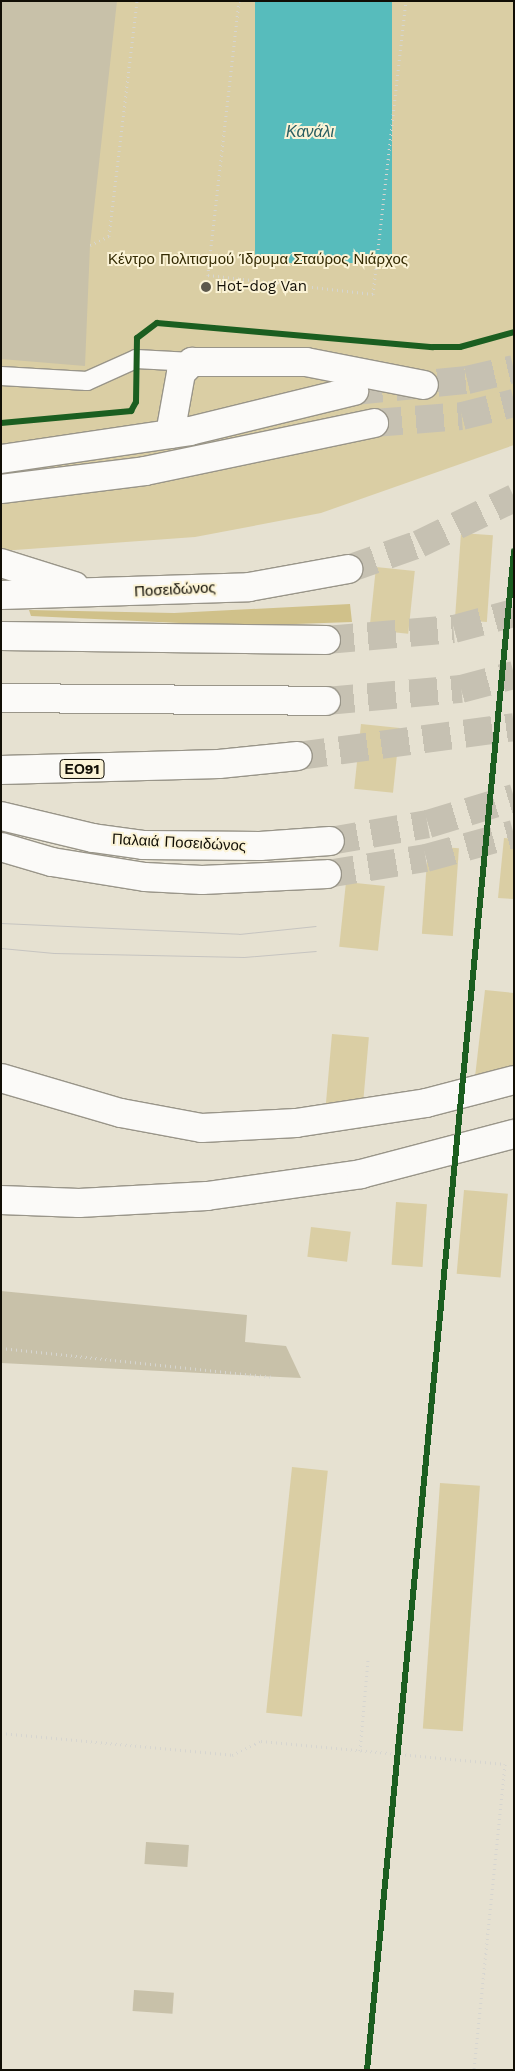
<!DOCTYPE html>
<meta charset="utf-8">
<style>
body{margin:0}
#map{position:relative;width:515px;height:2071px;overflow:hidden;background:#e6e1d1;font-family:"Work Sans",sans-serif}
div>[style]{position:absolute}
[style*='--x']{left:calc(var(--x)*1px);top:calc(var(--y)*1px);width:calc(var(--w)*1px);rotate:calc(var(--a)*1deg)}
.green>*{inset:0;background:#dacea4;transform-origin:0 0}
.forest>*{inset:0;background:#d0c18a}
.water>*{inset:0;background:#57bcbc;transform-origin:0 0}
.building>*{inset:0;background:#c8c1a9;transform-origin:0 0}
.street-tunnel>*{height:28px;margin-top:-14px;transform-origin:0;background:repeating-linear-gradient(90deg,#c6c1b2 0 28px,transparent 0 42px)}
.primary-tunnel>*{height:28px;margin-top:-14px;transform-origin:0;background:repeating-linear-gradient(90deg,#c6c1b2 0 28px,transparent 0 42px)}
.highway-tunnel>*{height:28px;margin-top:-14px;transform-origin:0;background:repeating-linear-gradient(90deg,#c6c1b2 0 28px,transparent 0 42px)}
.path>*{height:3px;margin-top:-1.5px;transform-origin:0;background:repeating-linear-gradient(90deg,#d6d5d0 0 1px,transparent 0 5px)}
.roads{filter:drop-shadow(1px 0 #999589) drop-shadow(-1px 0 #999589) drop-shadow(0 1px #999589) drop-shadow(0 -1px #999589)}
.lane>*{height:18px;margin:-9px;padding:0 9px;transform-origin:9px;border-radius:9px;background:#fbfaf8}
.street>*{height:28px;margin:-14px;padding:0 14px;transform-origin:14px;border-radius:14px;background:#fbfaf8}
.primary>*{height:28px;margin:-14px;padding:0 14px;transform-origin:14px;border-radius:14px;background:#fbfaf8}
.highway>*{height:28px;margin:-14px;padding:0 14px;transform-origin:14px;border-radius:14px;background:#fbfaf8}
.tram>*{height:1px;margin:-0.5px;padding:0 0.5px;transform-origin:0.5px;border-radius:0.5px;background:#c6c4c0}
.cycleway>*{height:6px;margin:-3px;padding:0 3px;transform-origin:3px;border-radius:3px;background:#1b5e20}
.dots>*{width:14px;height:14px;translate:-50% -50%;box-sizing:border-box;border:2px solid #fbf3d6;border-radius:50%}
span{translate:-50% -50%;white-space:nowrap;text-align:center;line-height:1.15;-webkit-text-stroke:4px #fbf3d6;paint-order:stroke}
.shield-label span{padding:1px 4px;background:#fbf3d6;border:1px solid;border-radius:4px;-webkit-text-stroke-width:0}
.shield-label{font-size:14px;color:#110e05;font-weight:700}
.park-label{font-size:15px;color:#332a02}
.poi-label{font-size:15px;color:#110e05}
.left{translate:0 -50%;text-align:left}
.street-label{font-size:15px;color:#110e05}
.water-label{font-size:16px;color:#2a5f62;font-style:italic}
.frame{position:absolute;inset:0;border:2px solid #110e05;pointer-events:none}
</style>
<div id="map">
<div class="green">
<div style="clip-path:polygon(1px 1px,514px 1px,514px 445px,321px 513px,195px 537px,1px 551px)"></div>
<div style="left:461px;top:533px;width:32px;height:87px;rotate:4deg"></div>
<div style="left:376px;top:567px;width:39px;height:63px;rotate:6deg"></div>
<div style="left:361px;top:724px;width:39px;height:65px;rotate:6deg"></div>
<div style="clip-path:polygon(504px 838px,514px 839px,514px 899px,498px 898px)"></div>
<div style="left:428px;top:846px;width:31px;height:88px;rotate:4deg"></div>
<div style="left:346px;top:882px;width:39px;height:65px;rotate:6deg"></div>
<div style="clip-path:polygon(485px 990px,514px 993px,514px 1081px,475px 1077px)"></div>
<div style="left:332px;top:1034px;width:37px;height:92px;rotate:5deg"></div>
<div style="left:464px;top:1190px;width:44px;height:84px;rotate:5deg"></div>
<div style="left:396px;top:1202px;width:31px;height:63px;rotate:4deg"></div>
<div style="left:311px;top:1227px;width:40px;height:30px;rotate:7deg"></div>
<div style="left:292px;top:1467px;width:36px;height:247px;rotate:6deg"></div>
<div style="left:440px;top:1483px;width:40px;height:246px;rotate:4deg"></div>
</div>
<div class="forest">
<div style="clip-path:polygon(350px 604px,352px 622px,243px 626px,31px 616px,29px 610px,174px 613px)"></div>
</div>
<div class="water">
<div style="left:255px;top:1px;width:137px;height:262px"></div>
</div>
<div class="building">
<div style="clip-path:polygon(1px 1px,117px 1px,90px 245px,85px 366px,1px 359px)"></div>
<div style="clip-path:polygon(1px 1291px,247px 1315px,245px 1342px,286px 1346px,301px 1378px,1px 1363px)"></div>
<div style="left:146px;top:1842px;width:43px;height:22px;rotate:4deg"></div>
<div style="left:134px;top:1990px;width:40px;height:21px;rotate:4deg"></div>
</div>
<div class="street-tunnel">
<div style="--x:354;--y:391;--w:114;--a:-5.6"></div>
<div style="--x:467;--y:380;--w:48;--a:-13.2"></div>
<div style="--x:374;--y:423;--w:88;--a:-4.5"></div>
<div style="--x:462;--y:416;--w:54;--a:-14"></div>
</div>
<div class="primary-tunnel">
<div style="--x:330;--y:841;--w:99;--a:-9.8"></div>
<div style="--x:428;--y:824;--w:90;--a:-16.8"></div>
<div style="--x:327;--y:874;--w:100;--a:-9.2"></div>
<div style="--x:426;--y:858;--w:91;--a:-15.3"></div>
</div>
<div class="highway-tunnel">
<div style="--x:348;--y:569;--w:75;--a:-19.4"></div>
<div style="--x:419;--y:544;--w:106;--a:-25.8"></div>
<div style="--x:326;--y:640;--w:128;--a:-4.9"></div>
<div style="--x:454;--y:629;--w:62;--a:-14.9"></div>
<div style="--x:326;--y:701;--w:136;--a:-5.1"></div>
<div style="--x:461;--y:689;--w:55;--a:-14.8"></div>
<div style="--x:298;--y:756;--w:218;--a:-7.6"></div>
</div>
<div class="path">
<div style="--x:239;--y:1;--w:276;--a:96.5"></div>
<div style="--x:208;--y:275;--w:166;--a:6.6"></div>
<div style="--x:373;--y:294;--w:295;--a:-83.6"></div>
<div style="--x:90;--y:245;--w:21;--a:-25"></div>
<div style="--x:109;--y:236;--w:237;--a:-83.2"></div>
<div style="--x:1;--y:1348;--w:274;--a:6.1"></div>
<div style="--x:1;--y:1733;--w:232;--a:5.4"></div>
<div style="--x:232;--y:1755;--w:32;--a:-26"></div>
<div style="--x:261;--y:1741;--w:245;--a:5.4"></div>
<div style="--x:505;--y:1764;--w:308;--a:95.8"></div>
<div style="--x:360;--y:1751;--w:92;--a:-85"></div>
</div>
<div class="roads">
<div class="lane">
<div style="--x:1;--y:376;--w:86;--a:3.3"></div>
<div style="--x:87;--y:381;--w:54;--a:-24.2"></div>
<div style="--x:136;--y:359;--w:56;--a:3.1"></div>
</div>
<div class="street">
<div style="--x:170;--y:434;--w:62;--a:-79.8"></div>
<div style="--x:181;--y:373;--w:16;--a:-45"></div>
<div style="--x:192;--y:362;--w:114;--a:0"></div>
<div style="--x:306;--y:362;--w:120;--a:11"></div>
<div style="--x:1;--y:459;--w:191;--a:-8.4"></div>
<div style="--x:190;--y:431;--w:169;--a:-13.7"></div>
<div style="--x:1;--y:489;--w:145;--a:-7.1"></div>
<div style="--x:145;--y:471;--w:234;--a:-11.8"></div>
<div style="--x:1;--y:1078;--w:125;--a:16.3"></div>
<div style="--x:121;--y:1113;--w:82;--a:10.5"></div>
<div style="--x:202;--y:1128;--w:94;--a:-3"></div>
<div style="--x:296;--y:1123;--w:132;--a:-8.7"></div>
<div style="--x:426;--y:1103;--w:91;--a:-14.6"></div>
<div style="--x:1;--y:1200;--w:78;--a:2.2"></div>
<div style="--x:79;--y:1203;--w:128;--a:-3.1"></div>
<div style="--x:207;--y:1196;--w:156;--a:-8.1"></div>
<div style="--x:361;--y:1174;--w:158;--a:-14.7"></div>
</div>
<div class="primary">
<div style="--x:1;--y:816;--w:95;--a:13.4"></div>
<div style="--x:93;--y:838;--w:50;--a:8"></div>
<div style="--x:143;--y:845;--w:117;--a:0.5"></div>
<div style="--x:260;--y:846;--w:70;--a:-4.1"></div>
<div style="--x:1;--y:847;--w:53;--a:16.4"></div>
<div style="--x:52;--y:862;--w:94;--a:9.2"></div>
<div style="--x:145;--y:877;--w:57;--a:3"></div>
<div style="--x:202;--y:880;--w:125;--a:-2.7"></div>
</div>
<div class="highway">
<div style="--x:1;--y:563;--w:77;--a:17.5"></div>
<div style="--x:1;--y:595;--w:248;--a:-1.8"></div>
<div style="--x:249;--y:587;--w:101;--a:-10.3"></div>
<div style="--x:1;--y:636;--w:325;--a:0.7"></div>
<div style="--x:1;--y:698;--w:325;--a:0.5"></div>
<div style="--x:1;--y:770;--w:218;--a:-1.6"></div>
<div style="--x:219;--y:764;--w:79;--a:-5.8"></div>
</div>
</div>
<div class="tram">
<div style="--x:1;--y:923;--w:238;--a:2.6"></div>
<div style="--x:239;--y:934;--w:77;--a:-5.9"></div>
<div style="--x:1;--y:948;--w:53;--a:5.4"></div>
<div style="--x:54;--y:953;--w:190;--a:1.2"></div>
<div style="--x:244;--y:957;--w:72;--a:-4.8"></div>
</div>
<div class="cycleway">
<div style="--x:1;--y:423;--w:131;--a:-5.3"></div>
<div style="--x:131;--y:411;--w:10;--a:-61"></div>
<div style="--x:136;--y:402;--w:64;--a:-89.1"></div>
<div style="--x:137;--y:338;--w:25;--a:-37"></div>
<div style="--x:157;--y:323;--w:277;--a:5"></div>
<div style="--x:433;--y:347;--w:27;--a:0"></div>
<div style="--x:460;--y:347;--w:56;--a:-15.5"></div>
<div style="--x:367;--y:2070;--w:1526;--a:-84.47"></div>
</div>
<div class="dots">
<div style="left:206px;top:287px;background:#5c584c"></div>
</div>
<div class="shield-label">
<span style="left:82px;top:769px">ΕΟ91</span>
</div>
<div class="park-label">
<span style="left:258px;top:260px">Κέντρο Πολιτισμού Ίδρυμα Σταύρος Νιάρχος</span>
</div>
<div class="poi-label">
<span class="left" style="left:216px;top:287px">Hot-dog Van</span>
</div>
<div class="street-label">
<span style="left:175px;top:590px;rotate:-3deg">Ποσειδώνος</span>
<span style="left:179px;top:843px;rotate:3deg">Παλαιά Ποσειδώνος</span>
</div>
<div class="water-label">
<span style="left:310px;top:132px">Κανάλι</span>
</div>
<div class="frame"></div>
</div>
